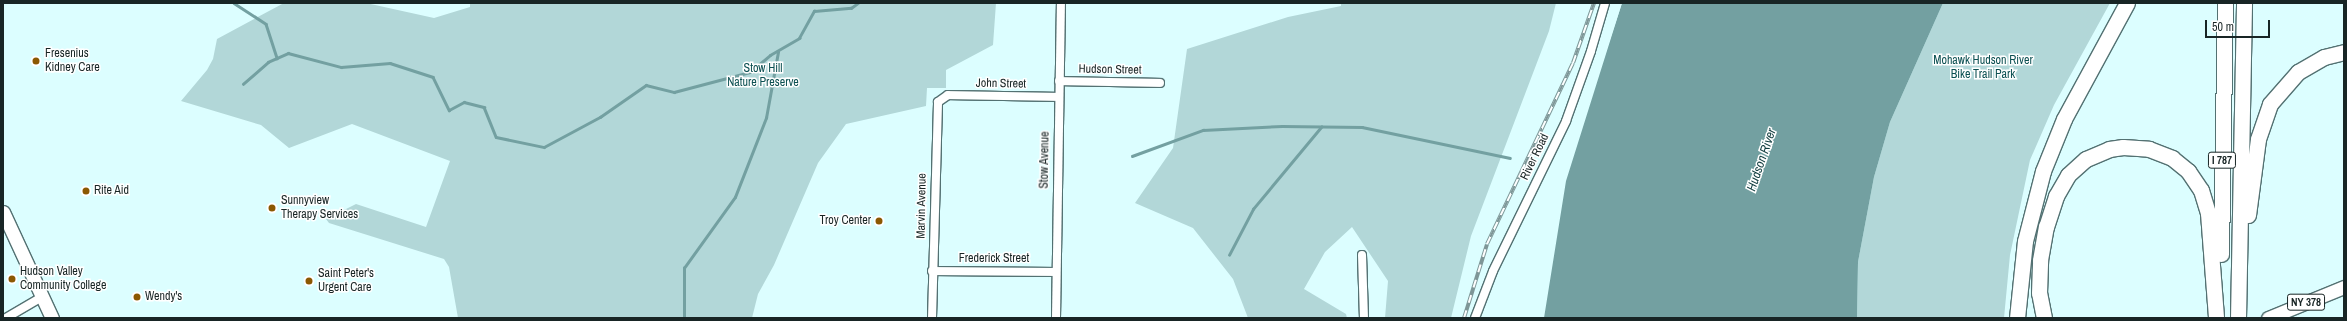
<!DOCTYPE html>
<style>
body{margin:0}
#map{position:relative;width:2347px;height:321px;overflow:hidden;background:#dcfeff;font-family:"Archivo Narrow",sans-serif}
div>[style]{position:absolute}
[style*='--x']{left:calc(var(--x)*1px);top:calc(var(--y)*1px);width:calc(var(--w)*1px);rotate:calc(var(--a)*1deg)}
.green>*{inset:0;background:#b2d7d8}
.water>*{inset:0;background:#73a0a1}
.pier>*{inset:0;background:#dcfeff}
.stream>*{height:2.5px;margin:-1.25px;padding:0 1.25px;transform-origin:1.25px;border-radius:1.25px;background:#73a0a1}
.roads{filter:drop-shadow(1px 0 #537172) drop-shadow(-1px 0 #537172) drop-shadow(0 1px #537172) drop-shadow(0 -1px #537172)}
.street>*{height:8px;margin:-4px;padding:0 4px;transform-origin:4px;border-radius:4px;background:#fff}
.primary>*{height:13px;margin:-6.5px;padding:0 6.5px;transform-origin:6.5px;border-radius:6.5px;background:#fff}
.highway>*{height:15px;margin:-7.5px;padding:0 7.5px;transform-origin:7.5px;border-radius:7.5px;background:#fff}
.rail>*{height:4px;margin-top:-2px;transform-origin:0;background:repeating-linear-gradient(90deg,#fff 0 8px,#7e9697 0 16px);box-sizing:border-box;border-block:1px solid #7e9697}
.dots>*{width:11px;height:11px;translate:-50% -50%;box-sizing:border-box;border:2px solid #fff;border-radius:50%}
span{translate:-50% -50%;white-space:nowrap;text-align:center;line-height:1.15;-webkit-text-stroke:3px #fff;paint-order:stroke}
.shield-label span{padding:1px 3px;background:#fff;border:1px solid;border-radius:3px;-webkit-text-stroke-width:0}
.shield-label{font-size:11px;color:#182525;font-weight:700}
.poi-label{font-size:12px;color:#182525}
.left{translate:0 -50%;text-align:left}
.right{translate:-100% -50%;text-align:right}
.park-label{font-size:12px;color:#0c5052}
.street-label{font-size:12px;color:#182525}
.water-label{font-size:13px;color:#0f3b3d;font-style:italic}
.frame{position:absolute;inset:0;border:4px solid #182525;pointer-events:none}
.scale{position:absolute;left:2205px;top:20px;width:65px;height:18px;box-sizing:border-box;border:2px solid #182525;border-top:0;padding-left:5px;font-size:12px;line-height:14px;white-space:nowrap;color:#182525;-webkit-text-stroke:3px #fff;paint-order:stroke}
</style>
<div id="map">
<div class="green">
<div style="clip-path:polygon(284px 3px,366px 3px,434px 18px,470px 7px,470px 3px,996px 3px,993px 45px,946px 70px,946px 88px,927px 88px,926px 106px,846px 124px,818px 163px,774px 265px,758px 294px,752px 318px,458px 318px,449px 267px,444px 259px,329px 223px,326px 219px,356px 204px,426px 227px,450px 161px,352px 124px,289px 148px,261px 125px,181px 101px,207px 70px,213px 59px,217px 39px)"></div>
<div style="clip-path:polygon(1341px 3px,1556px 3px,1549px 31px,1471px 236px,1451px 318px,1385px 318px,1388px 281px,1352px 227px,1325px 252px,1304px 289px,1346px 314px,1347px 318px,1248px 318px,1233px 279px,1193px 228px,1135px 203px,1173px 148px,1187px 49px,1288px 17px,1341px 6px)"></div>
<div style="clip-path:polygon(1943px 3px,2110px 3px,2054px 105px,2030px 160px,2010px 255px,2004px 318px,1857px 318px,1858px 262px,1874px 177px,1890px 122px)"></div>
</div>
<div class="water">
<div style="clip-path:polygon(1622px 3px,1943px 3px,1890px 122px,1874px 177px,1858px 262px,1857px 318px,1544px 318px,1566px 181px)"></div>
</div>
<div class="pier">
<div style="clip-path:polygon(1620px 3px,1622px 3px,1598px 76px,1596px 75px)"></div>
</div>
<div class="stream">
<div style="--x:234;--y:3;--w:38;--a:33"></div>
<div style="--x:266;--y:24;--w:36;--a:72"></div>
<div style="--x:243;--y:84;--w:33;--a:-41"></div>
<div style="--x:268;--y:62;--w:22;--a:-24"></div>
<div style="--x:288;--y:53;--w:55;--a:14.8"></div>
<div style="--x:341;--y:67;--w:49;--a:-4.7"></div>
<div style="--x:390;--y:63;--w:45;--a:18"></div>
<div style="--x:433;--y:77;--w:37;--a:64"></div>
<div style="--x:449;--y:110;--w:17;--a:-28"></div>
<div style="--x:464;--y:102;--w:21;--a:14"></div>
<div style="--x:484;--y:107;--w:32;--a:68"></div>
<div style="--x:496;--y:137;--w:49;--a:11.8"></div>
<div style="--x:544;--y:147;--w:64;--a:-28.2"></div>
<div style="--x:600;--y:117;--w:56;--a:-34.8"></div>
<div style="--x:646;--y:85;--w:29;--a:14"></div>
<div style="--x:674;--y:92;--w:79;--a:-14.7"></div>
<div style="--x:750;--y:72;--w:26;--a:-40"></div>
<div style="--x:770;--y:55;--w:34;--a:-30"></div>
<div style="--x:799;--y:38;--w:31;--a:-61"></div>
<div style="--x:814;--y:11;--w:37;--a:-5"></div>
<div style="--x:851;--y:8;--w:9;--a:-36"></div>
<div style="--x:1132;--y:156;--w:76;--a:-20.1"></div>
<div style="--x:1203;--y:130;--w:79;--a:-2.9"></div>
<div style="--x:1282;--y:126;--w:80;--a:0.7"></div>
<div style="--x:1362;--y:127;--w:151;--a:11.8"></div>
<div style="--x:1229;--y:255;--w:52;--a:-62.4"></div>
<div style="--x:1253;--y:209;--w:107;--a:-50.3"></div>
<div style="--x:684;--y:318;--w:50;--a:-90"></div>
<div style="--x:684;--y:268;--w:87;--a:-54.3"></div>
<div style="--x:735;--y:197;--w:85;--a:-68.6"></div>
<div style="--x:766;--y:118;--w:67;--a:-79.7"></div>
</div>
<div class="roads">
<div class="street">
<div style="--x:1059;--y:81;--w:101;--a:1.1"></div>
<div style="--x:1362;--y:255;--w:63;--a:88.2"></div>
<div style="--x:932;--y:271;--w:123;--a:0.5"></div>
<div style="--x:6;--y:318;--w:42;--a:-30.3"></div>
<div style="--x:932;--y:318;--w:216;--a:-88.4"></div>
<div style="--x:938;--y:102;--w:12;--a:-35"></div>
<div style="--x:948;--y:95;--w:111;--a:1"></div>
<div style="--x:1056;--y:318;--w:315;--a:-89.1"></div>
<div style="--x:1475;--y:318;--w:50;--a:-69"></div>
<div style="--x:1493;--y:271;--w:167;--a:-64"></div>
<div style="--x:1566;--y:121;--w:74;--a:-70.3"></div>
<div style="--x:1591;--y:51;--w:50;--a:-73.7"></div>
</div>
<div class="primary">
<div style="--x:3;--y:212;--w:117;--a:65.2"></div>
<div style="--x:2268;--y:318;--w:82;--a:-22.2"></div>
</div>
<div class="highway">
<div style="--x:2248;--y:215;--w:77;--a:-82.5"></div>
<div style="--x:2258;--y:139;--w:37;--a:-71"></div>
<div style="--x:2270;--y:104;--w:43;--a:-48.8"></div>
<div style="--x:2298;--y:72;--w:30;--a:-30"></div>
<div style="--x:2324;--y:57;--w:21;--a:-14"></div>
<div style="--x:2221;--y:254;--w:251;--a:-89.1"></div>
<div style="--x:2017;--y:318;--w:77;--a:-84.1"></div>
<div style="--x:2025;--y:241;--w:72;--a:-75.6"></div>
<div style="--x:2043;--y:171;--w:56;--a:-68"></div>
<div style="--x:2064;--y:119;--w:132;--a:-61.5"></div>
<div style="--x:2044;--y:318;--w:25;--a:-101"></div>
<div style="--x:2039;--y:293;--w:33;--a:-88"></div>
<div style="--x:2040;--y:260;--w:34;--a:-80"></div>
<div style="--x:2046;--y:227;--w:33;--a:-72"></div>
<div style="--x:2056;--y:196;--w:24;--a:-60"></div>
<div style="--x:2068;--y:175;--w:24;--a:-42"></div>
<div style="--x:2086;--y:159;--w:25;--a:-23"></div>
<div style="--x:2109;--y:149;--w:14;--a:-8"></div>
<div style="--x:2123;--y:147;--w:26;--a:4"></div>
<div style="--x:2149;--y:149;--w:25;--a:21"></div>
<div style="--x:2172;--y:158;--w:21;--a:39"></div>
<div style="--x:2188;--y:171;--w:23;--a:56"></div>
<div style="--x:2201;--y:190;--w:24;--a:73"></div>
<div style="--x:2208;--y:213;--w:105;--a:85.6"></div>
<div style="--x:2238;--y:318;--w:315;--a:-88.9"></div>
</div>
</div>
<div class="rail">
<div style="--x:1464;--y:318;--w:77;--a:-72.7"></div>
<div style="--x:1487;--y:244;--w:200;--a:-64.6"></div>
<div style="--x:1573;--y:63;--w:64;--a:-70.7"></div>
</div>
<div class="dots">
<div style="left:36px;top:61px;background:#8b5802"></div>
<div style="left:86px;top:191px;background:#8b5802"></div>
<div style="left:272px;top:208px;background:#8b5802"></div>
<div style="left:879px;top:221px;background:#8b5802"></div>
<div style="left:12px;top:279px;background:#8b5802"></div>
<div style="left:309px;top:281px;background:#8b5802"></div>
<div style="left:137px;top:297px;background:#8b5802"></div>
</div>
<div class="shield-label">
<span style="left:2222px;top:160px">I 787</span>
<span style="left:2306px;top:302px">NY 378</span>
</div>
<div class="poi-label">
<span class="left" style="left:45px;top:61px">Fresenius<br>Kidney Care</span>
<span class="left" style="left:94px;top:191px">Rite Aid</span>
<span class="left" style="left:281px;top:208px">Sunnyview<br>Therapy Services</span>
<span class="right" style="left:871px;top:221px">Troy Center</span>
<span class="left" style="left:20px;top:279px">Hudson Valley<br>Community College</span>
<span class="left" style="left:318px;top:281px">Saint Peter's<br>Urgent Care</span>
<span class="left" style="left:145px;top:297px">Wendy's</span>
</div>
<div class="park-label">
<span style="left:1983px;top:68px">Mohawk Hudson River<br>Bike Trail Park</span>
<span style="left:763px;top:76px">Stow Hill<br>Nature Preserve</span>
</div>
<div class="street-label">
<span style="left:1110px;top:70px;rotate:1deg">Hudson Street</span>
<span style="left:1001px;top:84px;rotate:1deg">John Street</span>
<span style="left:1535px;top:157px;rotate:-64deg">River Road</span>
<span style="left:1045px;top:160px;rotate:-89deg">Stow Avenue</span>
<span style="left:922px;top:206px;rotate:-89deg">Marvin Avenue</span>
<span style="left:994px;top:259px">Frederick Street</span>
</div>
<div class="water-label">
<span style="left:1762px;top:160px;rotate:-71deg">Hudson River</span>
</div>
<div class="frame"></div>
<div class="scale">50 m</div>
</div>
